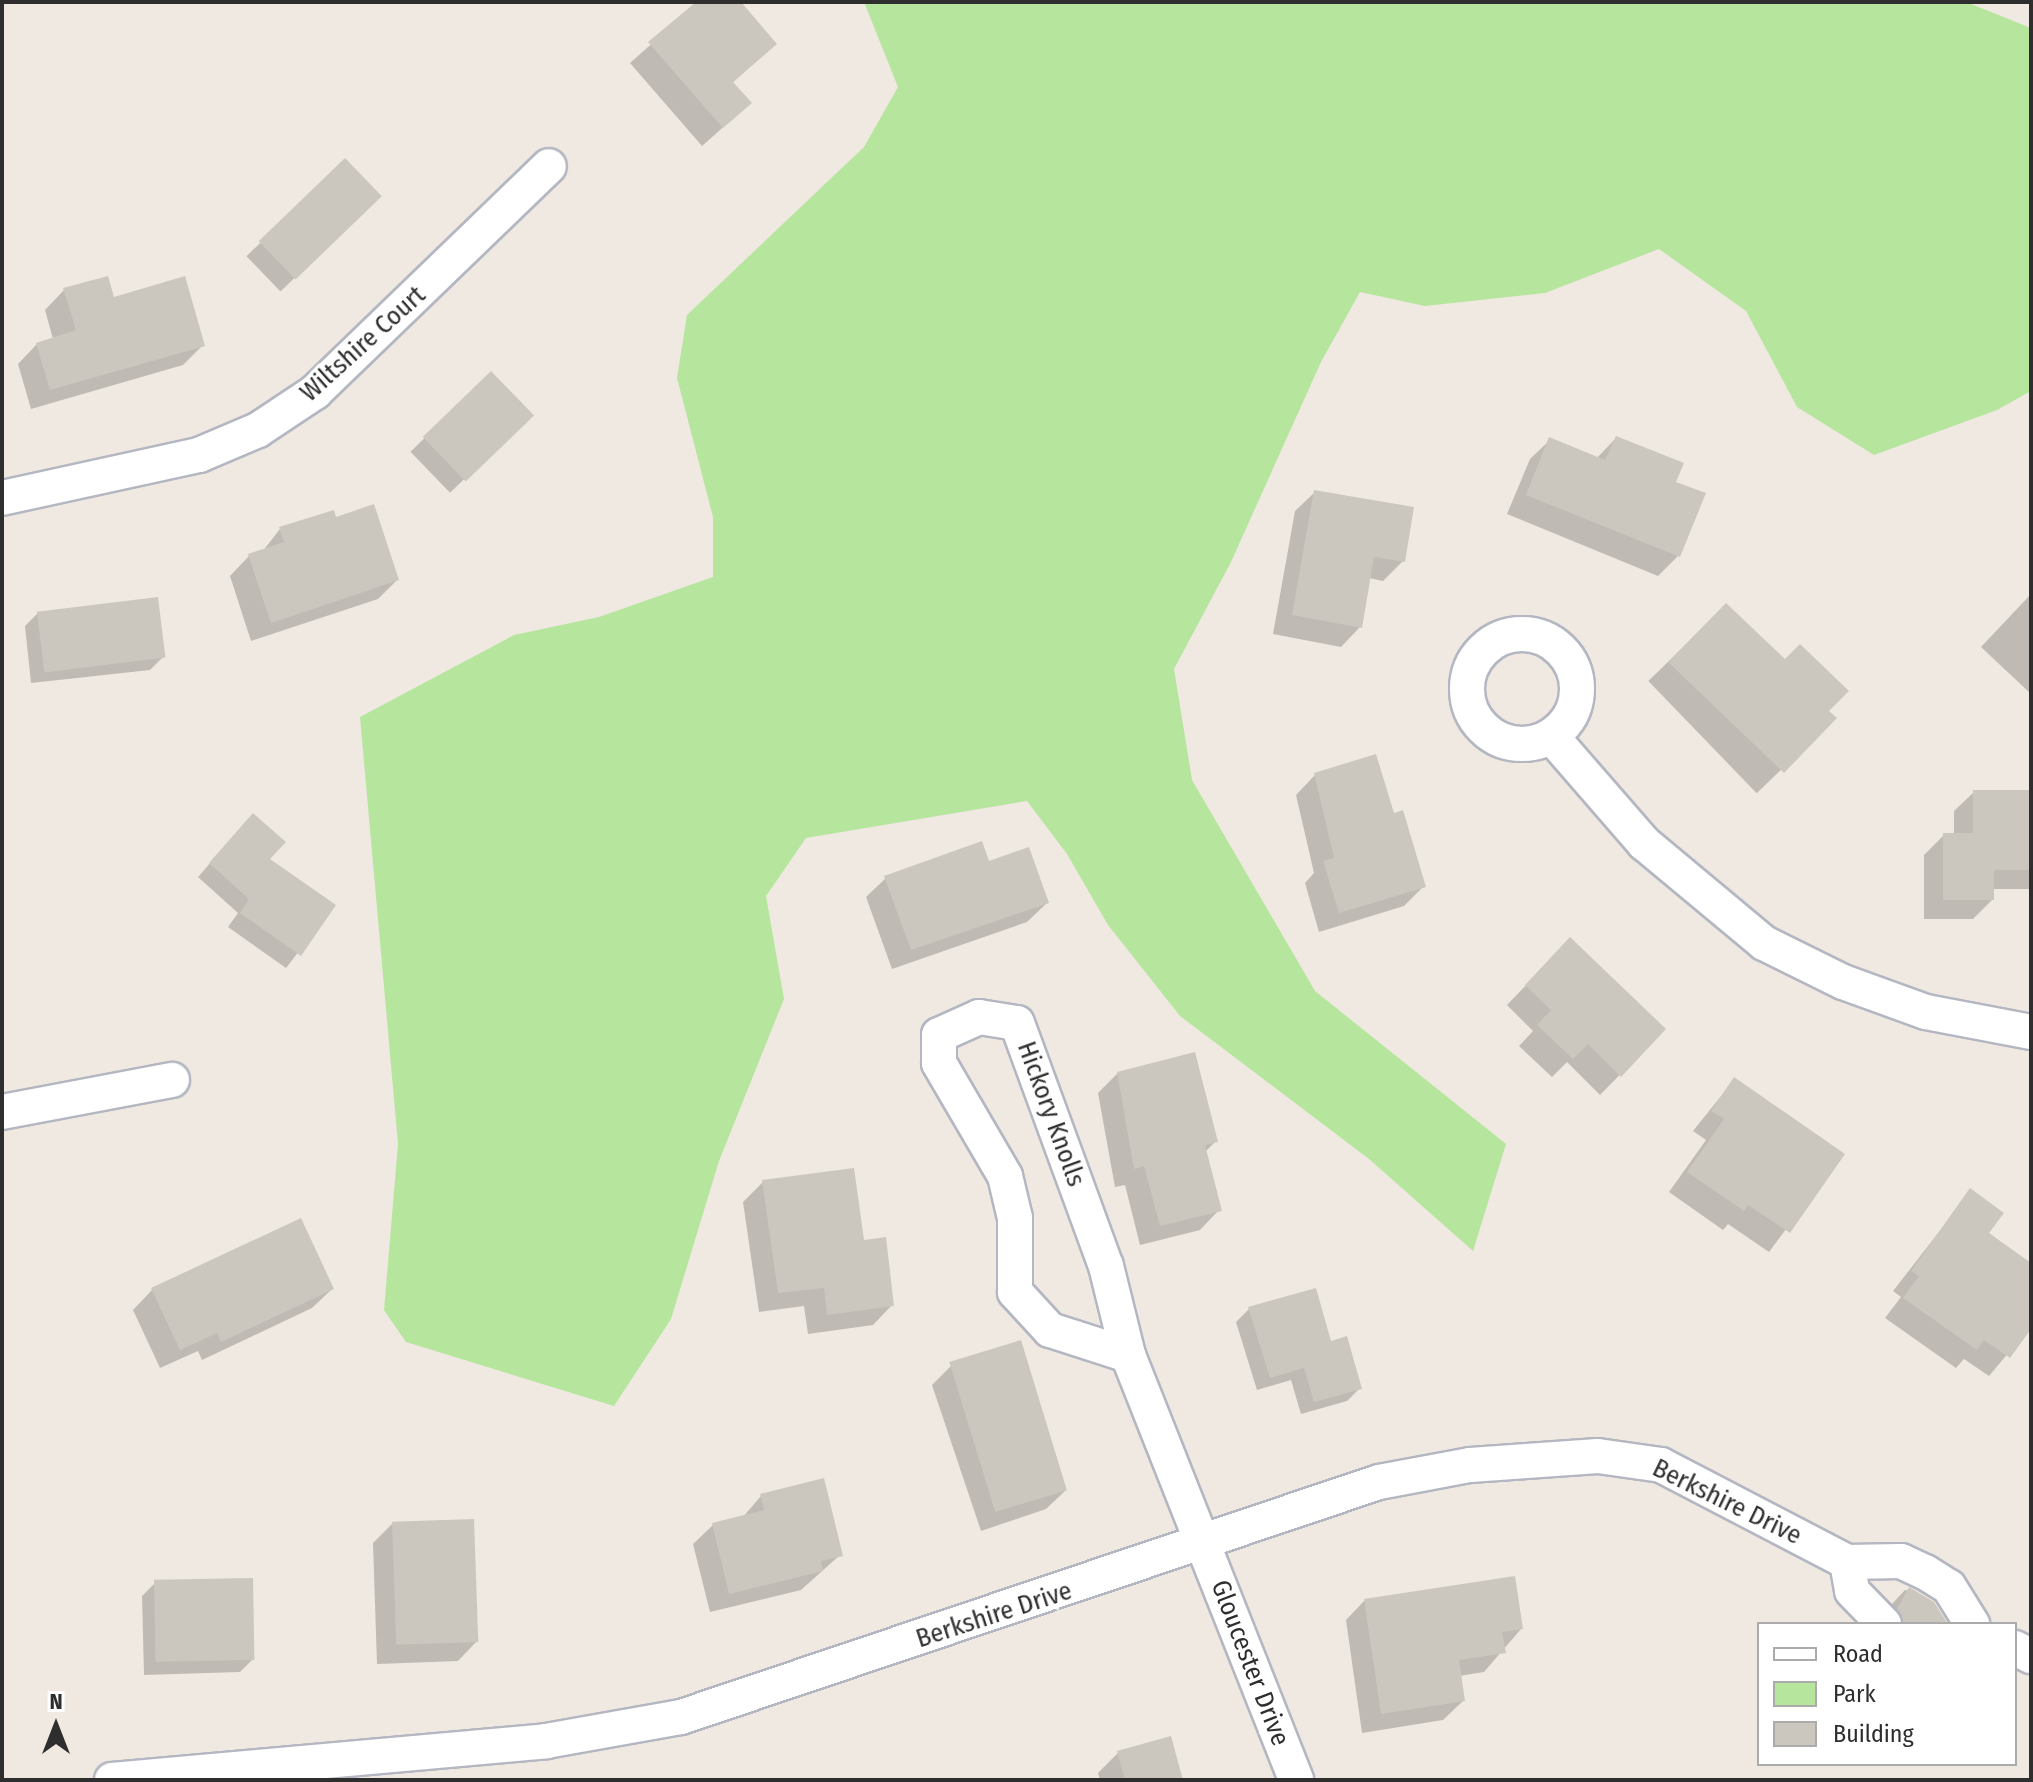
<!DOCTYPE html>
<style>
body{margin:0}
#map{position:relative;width:2033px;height:1782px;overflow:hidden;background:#efe9e1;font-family:"Fira Sans Condensed",sans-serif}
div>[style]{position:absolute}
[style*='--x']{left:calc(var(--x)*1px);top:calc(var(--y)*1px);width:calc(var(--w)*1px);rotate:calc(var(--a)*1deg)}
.green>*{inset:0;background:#b6e59e}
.shadow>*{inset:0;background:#0003;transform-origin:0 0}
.building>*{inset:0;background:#cbc7bf;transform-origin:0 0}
.roads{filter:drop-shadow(2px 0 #b4b7c1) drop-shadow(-2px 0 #b4b7c1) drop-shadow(0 2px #b4b7c1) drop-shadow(0 -2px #b4b7c1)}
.minor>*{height:34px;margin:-17px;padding:0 17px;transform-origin:17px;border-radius:17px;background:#fff}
.minor>.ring{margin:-17px;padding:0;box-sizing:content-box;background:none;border:34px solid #fff;border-radius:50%}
span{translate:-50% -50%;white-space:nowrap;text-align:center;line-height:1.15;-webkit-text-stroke:6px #fff;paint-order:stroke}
.street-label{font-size:26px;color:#2e2e2e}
.frame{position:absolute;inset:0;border:4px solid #2e2e2e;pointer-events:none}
.legend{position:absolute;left:1757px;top:1622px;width:260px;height:144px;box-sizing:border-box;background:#fff;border:2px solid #ababab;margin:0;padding:10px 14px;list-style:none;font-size:24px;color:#2e2e2e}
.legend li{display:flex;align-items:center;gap:16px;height:40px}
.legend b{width:40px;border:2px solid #ababab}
.north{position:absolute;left:16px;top:1686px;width:80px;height:80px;-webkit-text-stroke:6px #fff;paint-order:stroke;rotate:0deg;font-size:22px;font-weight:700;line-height:32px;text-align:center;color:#2e2e2e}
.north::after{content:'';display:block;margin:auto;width:28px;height:36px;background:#2e2e2e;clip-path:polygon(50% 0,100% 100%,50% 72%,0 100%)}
</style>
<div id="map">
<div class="green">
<div style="clip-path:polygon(864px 2px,1966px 2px,2031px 28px,2031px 391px,1997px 410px,1874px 455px,1797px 407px,1746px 311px,1659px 249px,1545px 293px,1425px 306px,1360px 292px,1321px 362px,1231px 562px,1174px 669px,1192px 780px,1315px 991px,1506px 1144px,1473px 1251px,1369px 1159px,1180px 1016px,1108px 925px,1067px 854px,1027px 801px,806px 838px,766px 896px,784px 999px,719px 1161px,671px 1319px,614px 1406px,406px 1342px,384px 1310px,398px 1144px,360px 717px,514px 635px,599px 617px,713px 577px,713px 517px,677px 378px,687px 315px,864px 147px,898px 87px)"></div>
</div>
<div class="shadow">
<div style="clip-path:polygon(699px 2px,739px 2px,775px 44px,732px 83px,729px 122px,702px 146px,630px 63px)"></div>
<div style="left:345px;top:161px;width:49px;height:137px;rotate:46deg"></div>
<div style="clip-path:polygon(64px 290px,113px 299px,202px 346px,183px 365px,31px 409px,18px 364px,37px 344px,53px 339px,45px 310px)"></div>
<div style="left:491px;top:374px;width:57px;height:112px;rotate:46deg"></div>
<div style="clip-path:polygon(1616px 438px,1674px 483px,1678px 556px,1658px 576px,1507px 514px,1530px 459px,1550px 440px,1596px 459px)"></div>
<div style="clip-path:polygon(1315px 492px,1403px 561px,1383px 581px,1369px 578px,1360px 627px,1341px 647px,1273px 634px,1295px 511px)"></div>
<div style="clip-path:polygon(334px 519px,397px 580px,378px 599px,251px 641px,230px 576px,249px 556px,262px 552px,280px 529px)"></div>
<div style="clip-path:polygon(2031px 594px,2031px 694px,1981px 647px)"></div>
<div style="left:1726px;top:606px;width:156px;height:108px;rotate:46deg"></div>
<div style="clip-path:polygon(38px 613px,163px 657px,150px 670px,31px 683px,25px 626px)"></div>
<div style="clip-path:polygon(1315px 775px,1393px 815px,1424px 886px,1404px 906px,1319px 932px,1305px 883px,1314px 873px,1296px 795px)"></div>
<div style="clip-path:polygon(1974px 792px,2031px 792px,2031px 889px,1992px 889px,1992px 900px,1973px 919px,1924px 919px,1924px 855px,1944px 835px,1954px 835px,1954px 811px)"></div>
<div style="clip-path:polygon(240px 829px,267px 859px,334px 906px,286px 968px,228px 927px,238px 913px,198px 877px)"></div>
<div style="clip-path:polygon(886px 878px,1047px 903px,1027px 922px,892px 969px,866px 897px)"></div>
<div style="clip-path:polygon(1551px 959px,1664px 1030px,1600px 1095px,1567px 1062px,1552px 1077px,1519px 1046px,1533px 1031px,1507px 1005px)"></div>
<div style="clip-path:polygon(1118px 1073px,1215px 1142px,1205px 1152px,1219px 1210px,1200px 1230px,1140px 1245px,1125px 1185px,1115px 1187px,1098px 1093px)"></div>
<div style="clip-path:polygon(1734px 1080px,1842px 1154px,1769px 1252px,1728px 1224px,1723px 1230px,1669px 1192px,1706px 1140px,1693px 1131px)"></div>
<div style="clip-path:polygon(763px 1182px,892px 1305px,873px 1325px,808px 1334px,804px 1306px,759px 1312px,743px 1202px)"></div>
<div style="clip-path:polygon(1971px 1191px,1987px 1234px,2031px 1266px,2031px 1326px,1989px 1376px,1964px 1359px,1956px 1368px,1885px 1318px,1901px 1297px,1893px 1291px)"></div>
<div style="clip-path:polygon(332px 1289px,312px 1308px,202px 1360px,198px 1351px,160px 1368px,133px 1310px,152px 1290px)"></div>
<div style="clip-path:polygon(1249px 1309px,1330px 1344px,1360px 1388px,1347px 1401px,1301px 1414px,1291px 1380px,1257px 1390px,1236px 1322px)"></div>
<div style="clip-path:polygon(951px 1366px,1066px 1490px,1046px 1509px,981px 1531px,932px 1385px)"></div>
<div style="clip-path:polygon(761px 1496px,840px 1555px,801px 1590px,710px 1612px,693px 1544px,713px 1525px,742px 1518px)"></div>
<div style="clip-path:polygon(392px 1524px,477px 1641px,458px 1661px,377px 1664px,373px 1543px)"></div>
<div style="clip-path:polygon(155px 1583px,253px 1659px,240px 1672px,144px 1675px,142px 1596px)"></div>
<div style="clip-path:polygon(1905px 1590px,1915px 1592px,1934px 1624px,1885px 1624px,1882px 1620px,1892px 1604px)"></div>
<div style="clip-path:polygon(1365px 1600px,1521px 1629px,1484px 1672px,1459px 1676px,1463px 1701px,1443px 1720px,1362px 1733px,1346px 1620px)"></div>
<div style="clip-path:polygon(1118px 1753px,1181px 1780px,1100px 1780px,1098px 1773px)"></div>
</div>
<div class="building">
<div style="clip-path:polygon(696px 2px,741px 2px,777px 44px,733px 82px,752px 103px,723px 128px,648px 42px)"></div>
<div style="left:345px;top:158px;width:53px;height:120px;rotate:46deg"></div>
<div style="clip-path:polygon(108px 276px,114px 297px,185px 276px,205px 346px,50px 390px,36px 343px,76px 330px,63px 288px)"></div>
<div style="left:491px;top:371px;width:62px;height:95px;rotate:46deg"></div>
<div style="clip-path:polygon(1616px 436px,1684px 463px,1676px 482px,1706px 493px,1680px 557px,1526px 495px,1549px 437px,1605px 460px)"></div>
<div style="clip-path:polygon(1314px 490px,1414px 507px,1405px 562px,1374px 557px,1362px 628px,1292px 615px)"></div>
<div style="clip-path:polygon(374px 504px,399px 580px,271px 623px,248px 554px,284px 542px,279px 527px,334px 510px,336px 517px)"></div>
<div style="left:158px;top:597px;width:61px;height:122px;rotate:83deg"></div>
<div style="clip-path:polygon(1726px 603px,1785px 659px,1800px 644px,1849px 691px,1829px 711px,1837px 718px,1784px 773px,1668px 662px)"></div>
<div style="clip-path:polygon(1376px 754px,1394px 813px,1403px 810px,1426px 887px,1339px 913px,1323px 861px,1334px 858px,1314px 773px)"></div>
<div style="clip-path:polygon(1973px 790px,2031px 790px,2031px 870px,1994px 870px,1994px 900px,1943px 900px,1943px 833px,1973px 833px)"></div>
<div style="clip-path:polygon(253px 813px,286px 842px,270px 859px,336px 905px,301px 956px,240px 913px,249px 899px,209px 863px)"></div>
<div style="clip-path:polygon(982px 841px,989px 861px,1029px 847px,1049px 903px,911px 950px,884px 876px)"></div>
<div style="clip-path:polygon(1570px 937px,1666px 1029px,1621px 1077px,1588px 1044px,1573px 1059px,1537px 1025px,1551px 1010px,1525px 985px)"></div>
<div style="clip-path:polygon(1195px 1052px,1218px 1142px,1205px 1145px,1222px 1211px,1160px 1226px,1144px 1166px,1134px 1169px,1117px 1072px)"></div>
<div style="clip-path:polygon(1734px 1077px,1845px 1154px,1790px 1233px,1748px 1205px,1744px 1211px,1687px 1172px,1724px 1119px,1711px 1111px)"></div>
<div style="clip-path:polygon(854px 1168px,864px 1240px,886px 1237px,894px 1306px,827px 1315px,824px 1288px,778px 1293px,762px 1180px)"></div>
<div style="clip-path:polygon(1970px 1188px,2004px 1213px,1989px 1233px,2031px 1263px,2031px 1329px,2010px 1358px,1984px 1340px,1977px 1350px,1903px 1298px,1919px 1276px,1911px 1271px)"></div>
<div style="clip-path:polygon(301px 1218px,334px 1289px,221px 1342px,217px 1333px,180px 1350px,151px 1288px)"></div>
<div style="clip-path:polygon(1316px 1288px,1331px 1341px,1347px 1336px,1362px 1389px,1314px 1402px,1304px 1368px,1270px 1378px,1248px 1307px)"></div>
<div style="left:1021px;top:1340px;width:157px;height:75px;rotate:73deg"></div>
<div style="clip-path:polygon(824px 1478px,843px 1556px,821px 1561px,823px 1571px,729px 1594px,712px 1523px,764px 1510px,760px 1494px)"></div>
<div style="left:474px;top:1519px;width:123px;height:82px;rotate:88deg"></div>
<div style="clip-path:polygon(1515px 1576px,1523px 1629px,1502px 1632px,1506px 1653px,1459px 1660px,1465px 1701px,1381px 1714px,1364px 1599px)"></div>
<div style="left:253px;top:1578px;width:82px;height:99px;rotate:89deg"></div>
<div style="clip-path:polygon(1909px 1587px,1934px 1602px,1948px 1624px,1903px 1624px,1897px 1609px)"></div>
<div style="clip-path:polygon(1171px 1736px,1183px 1780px,1125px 1780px,1117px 1751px)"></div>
</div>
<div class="roads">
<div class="minor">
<div style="--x:2;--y:498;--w:202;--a:-12.3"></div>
<div style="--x:199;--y:455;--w:64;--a:-23"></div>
<div style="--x:258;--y:430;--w:69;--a:-33.7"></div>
<div style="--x:315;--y:392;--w:325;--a:-44"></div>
<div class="ring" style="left:1467px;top:634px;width:76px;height:76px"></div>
<div style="--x:1551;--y:736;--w:142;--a:49"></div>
<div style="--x:1644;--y:843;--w:156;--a:39.8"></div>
<div style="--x:1764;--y:943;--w:88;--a:26.3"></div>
<div style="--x:1843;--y:982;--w:88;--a:19.9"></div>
<div style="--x:1926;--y:1012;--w:107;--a:10.8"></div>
<div style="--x:2;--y:1112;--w:173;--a:-10.7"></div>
<div style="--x:1128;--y:1355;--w:82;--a:-162.2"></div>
<div style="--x:1050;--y:1330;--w:52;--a:-132.6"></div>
<div style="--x:1015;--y:1292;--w:74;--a:-90"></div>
<div style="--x:1015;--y:1218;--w:43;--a:-103.4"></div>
<div style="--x:1005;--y:1176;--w:131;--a:-120.3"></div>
<div style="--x:939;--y:1063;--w:28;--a:-90"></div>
<div style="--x:939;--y:1035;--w:44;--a:-24.2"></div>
<div style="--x:979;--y:1017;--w:38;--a:9"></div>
<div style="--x:1017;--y:1023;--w:259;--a:69.9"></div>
<div style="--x:1106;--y:1266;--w:92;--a:76.1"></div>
<div style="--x:1128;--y:1355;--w:457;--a:68.4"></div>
<div style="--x:1847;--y:1562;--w:29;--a:80"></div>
<div style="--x:1852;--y:1591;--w:46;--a:45.9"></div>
<div style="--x:2015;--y:1648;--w:18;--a:27"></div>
<div style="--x:112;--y:1780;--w:436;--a:-5.1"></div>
<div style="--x:546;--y:1741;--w:137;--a:-10.1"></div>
<div style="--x:681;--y:1717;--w:736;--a:-18.61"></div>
<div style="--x:1379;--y:1482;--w:93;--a:-10.6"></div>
<div style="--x:1470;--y:1465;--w:128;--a:-4"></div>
<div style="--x:1598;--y:1456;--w:64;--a:8.1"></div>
<div style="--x:1661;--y:1465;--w:210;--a:27.5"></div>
<div style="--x:1847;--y:1562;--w:54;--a:-1.1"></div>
<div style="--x:1901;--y:1561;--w:26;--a:25"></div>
<div style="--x:1925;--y:1572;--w:28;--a:32"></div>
<div style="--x:1949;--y:1587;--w:44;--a:58.1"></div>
</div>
</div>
<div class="street-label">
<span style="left:363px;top:344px;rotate:-42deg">Wiltshire Court</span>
<span style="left:1051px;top:1114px;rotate:70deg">Hickory Knolls</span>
<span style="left:1727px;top:1502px;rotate:26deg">Berkshire Drive</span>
<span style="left:994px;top:1615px;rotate:-18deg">Berkshire Drive</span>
<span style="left:1250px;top:1663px;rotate:69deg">Gloucester Drive</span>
</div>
<div class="frame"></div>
<ul class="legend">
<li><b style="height:10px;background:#fff"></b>Road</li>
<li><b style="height:22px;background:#b6e59e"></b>Park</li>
<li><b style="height:22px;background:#cbc7bf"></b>Building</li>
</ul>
<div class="north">N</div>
</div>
